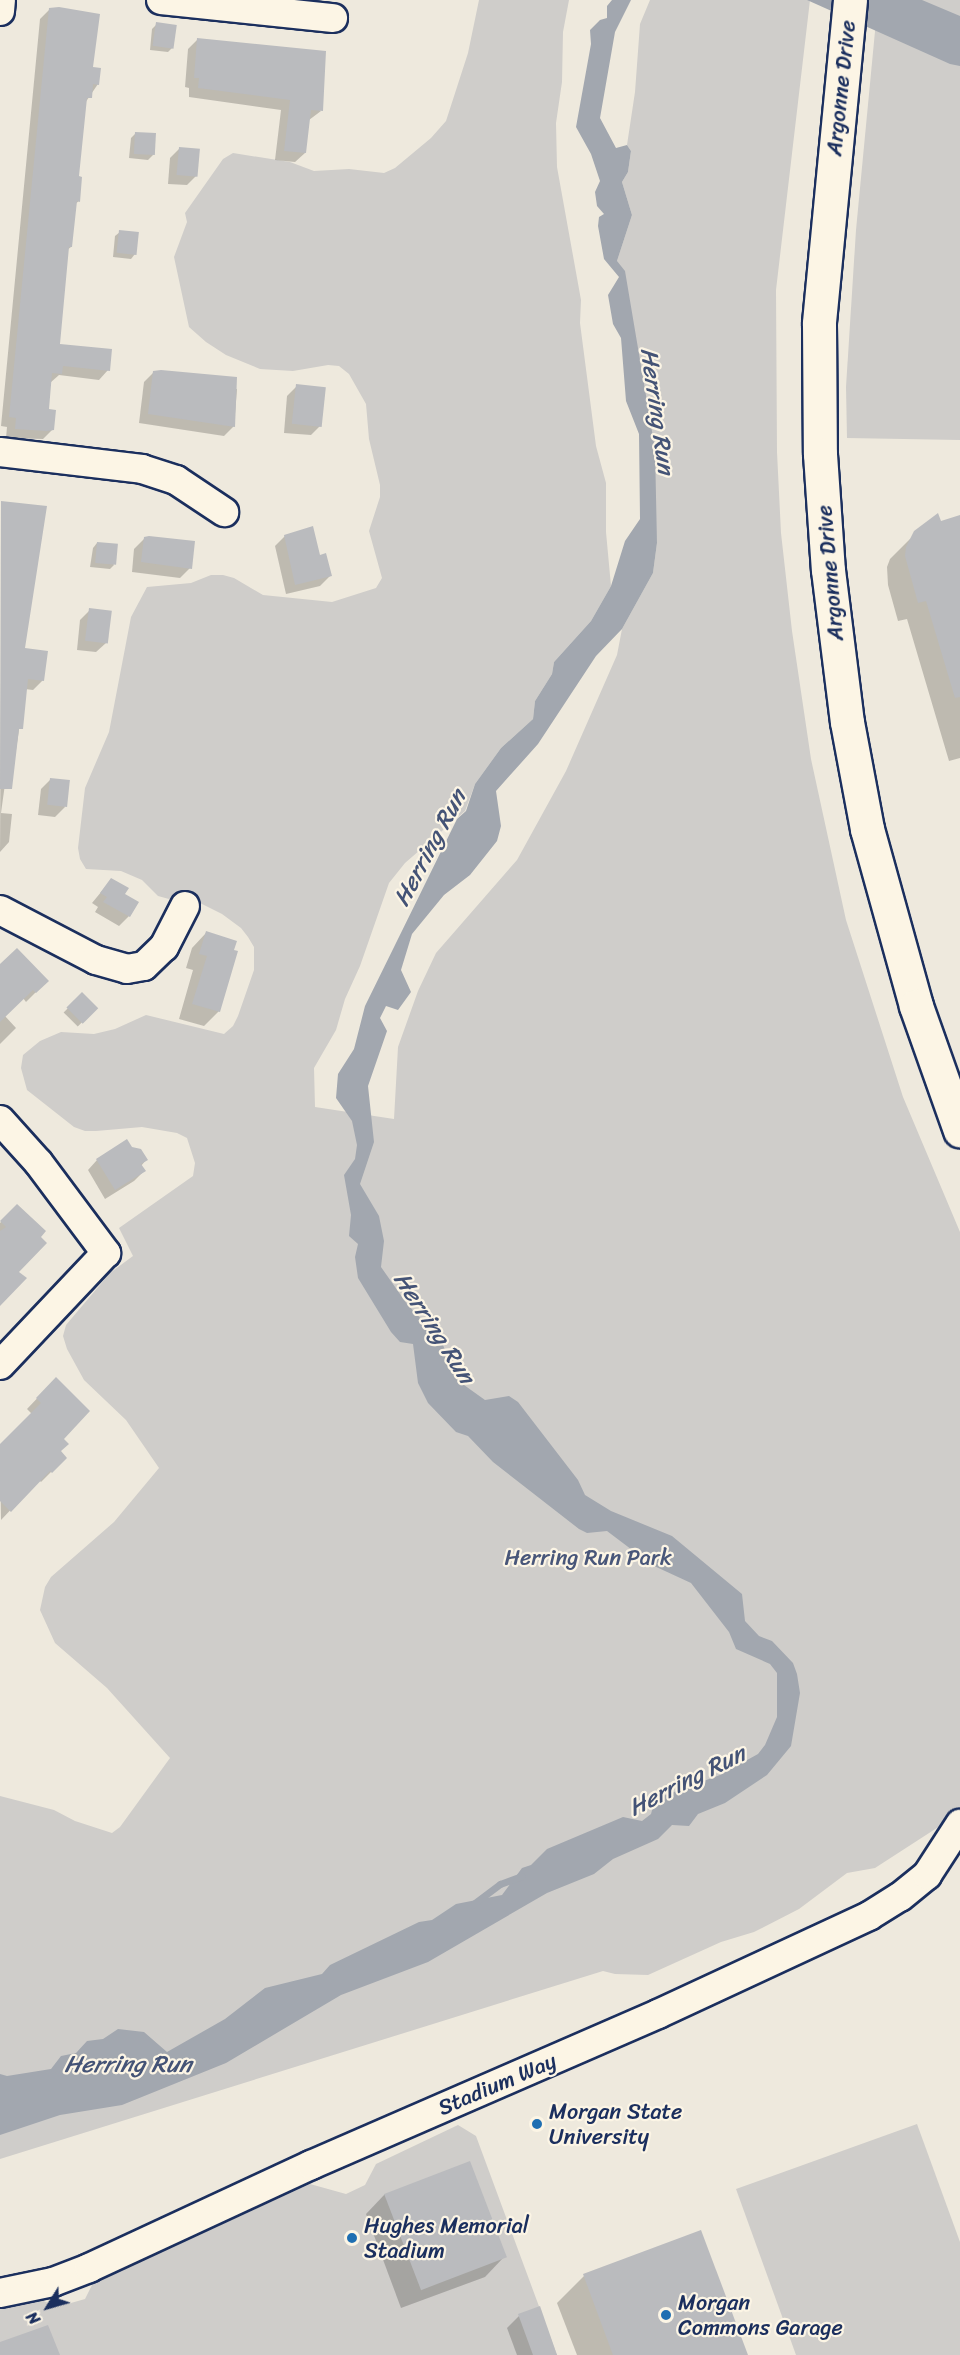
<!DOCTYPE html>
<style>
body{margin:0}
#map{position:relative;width:960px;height:2355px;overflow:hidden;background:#eee9dd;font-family:Sriracha,sans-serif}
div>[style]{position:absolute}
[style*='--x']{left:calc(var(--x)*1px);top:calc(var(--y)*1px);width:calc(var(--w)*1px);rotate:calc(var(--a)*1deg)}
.green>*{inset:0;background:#cfcdca}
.water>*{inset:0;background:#a2a7af}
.shadow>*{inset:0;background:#0003;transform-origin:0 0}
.stream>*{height:7px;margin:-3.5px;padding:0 3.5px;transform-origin:3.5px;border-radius:3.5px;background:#a2a7af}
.building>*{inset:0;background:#babbbe;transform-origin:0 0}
.roads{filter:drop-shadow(2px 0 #1b2f5e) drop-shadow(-2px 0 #1b2f5e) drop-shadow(0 2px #1b2f5e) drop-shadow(0 -2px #1b2f5e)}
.minor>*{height:28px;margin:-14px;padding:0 14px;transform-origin:14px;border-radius:14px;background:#fcf5e5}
.major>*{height:33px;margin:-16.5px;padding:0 16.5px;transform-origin:16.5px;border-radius:16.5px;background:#fcf5e5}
.dots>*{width:16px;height:16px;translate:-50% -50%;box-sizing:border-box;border:3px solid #fcf5e5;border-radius:50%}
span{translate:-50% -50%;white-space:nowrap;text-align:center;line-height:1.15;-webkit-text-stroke:4.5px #fcf5e5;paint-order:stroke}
.street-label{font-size:22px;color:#1b2f5e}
.park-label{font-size:22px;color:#485679}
.poi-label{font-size:22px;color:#1b2f5e}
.left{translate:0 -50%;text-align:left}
.water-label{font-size:24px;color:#445376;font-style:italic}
.north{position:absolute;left:18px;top:2277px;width:60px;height:60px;-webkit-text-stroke:4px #fcf5e5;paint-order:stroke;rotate:233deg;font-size:16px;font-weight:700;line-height:24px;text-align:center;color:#1b2f5e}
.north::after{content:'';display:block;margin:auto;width:21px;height:27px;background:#1b2f5e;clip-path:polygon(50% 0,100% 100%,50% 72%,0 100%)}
</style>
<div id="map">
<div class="green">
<div style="clip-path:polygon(479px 0,569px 0,563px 32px,562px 82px,556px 123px,557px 167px,581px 300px,580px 323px,596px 446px,606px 483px,606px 532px,611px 586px,591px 621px,554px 662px,552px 674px,535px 701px,533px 719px,501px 748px,475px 784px,465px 811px,405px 863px,389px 883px,360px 966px,345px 999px,336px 1030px,314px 1068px,315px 1107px,394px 1119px,398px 1047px,418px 991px,436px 953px,517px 860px,566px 771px,617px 655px,622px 629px,653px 573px,657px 543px,617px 261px,632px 215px,622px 182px,628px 172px,631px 151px,627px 145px,635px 92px,640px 24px,650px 0,810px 0,776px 290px,777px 452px,781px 533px,792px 631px,811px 759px,846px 920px,903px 1097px,960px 1232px,960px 1813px,875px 1868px,847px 1873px,799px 1909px,754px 1932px,721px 1942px,648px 1975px,615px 1974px,603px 1971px,0 2159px,0 1796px,54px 1810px,75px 1821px,112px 1833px,120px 1827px,170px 1758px,107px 1688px,55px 1643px,40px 1610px,45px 1587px,51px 1577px,114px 1522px,159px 1468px,126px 1420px,84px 1380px,67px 1349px,63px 1336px,66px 1325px,110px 1273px,133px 1256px,119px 1228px,193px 1176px,195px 1163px,187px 1138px,177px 1133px,142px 1127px,96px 1131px,85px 1131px,74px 1127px,27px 1090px,21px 1068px,23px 1055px,40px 1041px,61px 1032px,94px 1034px,115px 1029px,146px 1015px,224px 1034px,233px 1026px,238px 1016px,254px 970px,254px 947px,248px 937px,241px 928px,222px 914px,192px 899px,169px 899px,158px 896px,142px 880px,121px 871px,86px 869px,80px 859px,78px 848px,85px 788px,109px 732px,131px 617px,147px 587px,191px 583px,211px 575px,223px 575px,234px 578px,263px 595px,332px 602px,376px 588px,382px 578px,369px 531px,380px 497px,380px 485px,369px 439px,366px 404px,349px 374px,339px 366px,328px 365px,293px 371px,260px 369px,226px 355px,206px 342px,189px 327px,174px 257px,187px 222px,185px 213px,223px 159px,233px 153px,290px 162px,314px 171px,349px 169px,384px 173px,395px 168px,431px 138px,446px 121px,468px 53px)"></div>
<div style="clip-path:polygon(878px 0,960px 0,960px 440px,847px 438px,846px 387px,856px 230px)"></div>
<div style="clip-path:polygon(917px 2124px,960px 2242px,960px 2355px,796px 2355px,736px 2189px)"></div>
<div style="clip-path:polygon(458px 2125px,476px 2136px,557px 2355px,0 2355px,0 2306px,39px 2299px,57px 2307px,85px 2299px,93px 2283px,310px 2184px,346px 2194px,365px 2185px,376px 2164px)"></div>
</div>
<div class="water">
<div style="clip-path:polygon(612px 0,631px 0,615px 32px,600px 118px,616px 148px,627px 145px,631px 151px,628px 172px,622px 182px,632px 215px,617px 261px,625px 271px,655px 449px,657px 543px,653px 573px,622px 629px,596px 656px,538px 744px,496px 791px,501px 826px,497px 841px,470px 875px,444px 895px,412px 934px,401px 970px,411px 992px,398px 1010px,386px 1006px,380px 1018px,387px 1031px,368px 1086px,374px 1142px,360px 1184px,379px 1216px,384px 1241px,381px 1267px,407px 1304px,441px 1340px,453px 1370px,464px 1385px,485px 1400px,509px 1396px,518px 1402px,578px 1480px,585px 1495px,611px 1511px,672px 1536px,742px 1594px,745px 1621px,759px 1636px,772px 1641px,793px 1663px,797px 1674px,800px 1693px,791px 1746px,767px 1775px,725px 1803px,698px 1814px,689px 1826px,672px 1825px,658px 1839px,613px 1859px,594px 1874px,547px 1893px,428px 1962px,341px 1995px,226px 2063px,122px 2105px,60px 2115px,0 2135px,0 2074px,7px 2076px,51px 2069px,61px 2056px,76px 2053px,87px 2041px,103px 2039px,118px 2029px,144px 2032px,167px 2052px,225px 2019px,265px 1988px,322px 1974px,330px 1965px,419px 1922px,432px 1920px,456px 1904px,502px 1895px,522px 1868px,531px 1865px,547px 1849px,623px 1817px,642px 1821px,651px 1814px,655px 1799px,720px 1775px,758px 1754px,765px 1745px,777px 1717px,777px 1673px,770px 1664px,736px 1649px,729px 1632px,691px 1583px,652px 1565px,607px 1531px,587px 1533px,579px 1529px,493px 1462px,468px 1436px,456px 1432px,428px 1403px,418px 1383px,413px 1344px,400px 1342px,391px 1332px,358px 1278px,355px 1257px,358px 1244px,349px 1236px,351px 1215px,344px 1175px,355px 1159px,357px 1145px,352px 1121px,336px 1098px,338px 1074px,354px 1049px,365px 1006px,457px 819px,466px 811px,475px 784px,501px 748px,533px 719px,535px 701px,552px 674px,554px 662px,591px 621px,611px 586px,625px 541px,640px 519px,639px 434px,626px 401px,621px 338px,613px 324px,608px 295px,619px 277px,604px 259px,598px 226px,599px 217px,604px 214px,597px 206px,595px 192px,600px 181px,591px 154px,576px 127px,591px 44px,590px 30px,600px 20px,607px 18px,607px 6px)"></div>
<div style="clip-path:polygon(807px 0,922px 0,960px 16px,960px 66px,950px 64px)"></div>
</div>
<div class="shadow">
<div style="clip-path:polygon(50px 9px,92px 69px,98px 84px,85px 103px,77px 178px,79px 201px,75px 204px,71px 247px,67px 250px,59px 345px,108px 370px,99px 380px,59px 375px,50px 383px,48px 410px,52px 430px,43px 439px,6px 438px,7px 427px,1px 426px,40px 19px)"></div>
<div style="clip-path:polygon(157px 24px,173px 47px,168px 52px,150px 50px,152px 29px)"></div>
<div style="clip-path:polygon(198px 39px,321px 111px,309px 120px,305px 153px,295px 162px,275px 160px,281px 110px,189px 97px,189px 88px,185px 87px,188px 49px)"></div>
<div style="clip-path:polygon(136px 133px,153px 155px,148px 160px,129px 158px,131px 138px)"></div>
<div style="clip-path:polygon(180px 148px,196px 176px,187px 185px,168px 184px,170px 158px)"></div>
<div style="clip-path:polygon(120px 232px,135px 254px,131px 259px,113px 257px,115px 236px)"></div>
<div style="clip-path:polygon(154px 372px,237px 389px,234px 426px,224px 436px,139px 423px,144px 382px)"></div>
<div style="clip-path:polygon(297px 386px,321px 425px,311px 435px,284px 433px,287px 396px)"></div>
<div style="clip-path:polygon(2px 503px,23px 649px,43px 680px,33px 690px,25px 689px,12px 777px,5px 784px,1px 813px,12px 814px,9px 842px,0 852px)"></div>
<div style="clip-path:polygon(960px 517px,960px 758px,949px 761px,907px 619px,898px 621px,888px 585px,887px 567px,890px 559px,910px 539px,940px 523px)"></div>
<div style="clip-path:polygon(285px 536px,319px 557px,330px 576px,320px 586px,286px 594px,275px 546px)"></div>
<div style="clip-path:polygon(144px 539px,190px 568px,180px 578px,132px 572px,134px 549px)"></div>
<div style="clip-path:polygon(97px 543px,114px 565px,110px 569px,90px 567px,93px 548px)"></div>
<div style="clip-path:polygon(90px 610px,106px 643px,96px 652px,77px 650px,80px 620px)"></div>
<div style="clip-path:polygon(51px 779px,65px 807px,55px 817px,38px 815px,41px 789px)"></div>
<div style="clip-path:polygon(111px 880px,123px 894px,129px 916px,119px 926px,95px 912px,98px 907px,92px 903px)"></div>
<div style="clip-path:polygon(206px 933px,219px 1011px,204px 1026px,179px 1019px,193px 970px,186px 968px,192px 948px)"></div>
<div style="clip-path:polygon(0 966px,47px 981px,26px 1002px,23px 998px,5px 1016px,16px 1028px,0 1044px)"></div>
<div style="left:82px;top:994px;width:20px;height:26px;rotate:45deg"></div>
<div style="clip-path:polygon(97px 1160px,146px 1160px,141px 1166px,144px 1171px,134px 1181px,105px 1199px,88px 1170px)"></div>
<div style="clip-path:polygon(17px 1206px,17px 1272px,0 1304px,0 1223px)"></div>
<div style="clip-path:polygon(46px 1389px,62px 1439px,59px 1451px,65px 1458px,41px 1482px,39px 1480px,1px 1520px,0 1449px,32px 1414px,27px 1409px)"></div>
<div style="clip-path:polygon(385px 2194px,504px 2257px,485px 2277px,401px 2308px,366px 2214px)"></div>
<div style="clip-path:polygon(584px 2276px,746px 2355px,577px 2355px,557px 2303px)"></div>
<div style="clip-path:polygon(519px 2316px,557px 2355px,517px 2355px,507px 2328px)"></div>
</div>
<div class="stream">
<div style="--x:472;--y:1905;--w:35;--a:-37"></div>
<div style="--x:500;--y:1884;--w:23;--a:-20"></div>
</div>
<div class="building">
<div style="clip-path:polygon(59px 7px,100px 14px,93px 67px,101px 68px,99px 85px,93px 84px,92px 98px,87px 98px,79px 176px,82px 177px,80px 202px,77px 201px,72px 247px,69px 247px,60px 344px,112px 349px,110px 371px,63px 366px,62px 374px,52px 373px,49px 409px,56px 410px,54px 430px,47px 431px,15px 429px,16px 418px,9px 417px,49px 8px)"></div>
<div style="left:156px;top:22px;width:21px;height:24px;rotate:8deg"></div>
<div style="clip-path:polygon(197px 38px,326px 51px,323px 111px,311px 110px,306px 153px,284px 151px,290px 100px,198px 88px,199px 78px,194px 78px)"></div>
<div style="left:135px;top:132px;width:21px;height:22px;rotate:3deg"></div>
<div style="left:179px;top:147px;width:21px;height:28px;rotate:5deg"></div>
<div style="left:119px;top:230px;width:20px;height:23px;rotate:6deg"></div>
<div style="clip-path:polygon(161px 370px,237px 377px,235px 427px,148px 414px,153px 371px)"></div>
<div style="left:296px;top:384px;width:30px;height:40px;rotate:6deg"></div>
<div style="clip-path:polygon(1px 501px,47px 506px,25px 648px,48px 651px,44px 681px,28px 679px,23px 729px,19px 729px,12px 789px,0 789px)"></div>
<div style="clip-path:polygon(938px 513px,941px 521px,960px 515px,960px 697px,955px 698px,926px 601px,918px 603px,905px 556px,906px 547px,914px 531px)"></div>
<div style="clip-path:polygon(313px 526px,320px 555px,326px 553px,332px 576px,295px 585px,284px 535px)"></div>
<div style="clip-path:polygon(149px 536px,195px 541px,192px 569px,141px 562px,144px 537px)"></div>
<div style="left:97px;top:542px;width:21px;height:21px;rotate:5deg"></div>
<div style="left:89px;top:608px;width:23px;height:33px;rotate:7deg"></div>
<div style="left:50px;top:778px;width:20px;height:27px;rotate:6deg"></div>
<div style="clip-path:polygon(111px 878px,129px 888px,125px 894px,139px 902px,130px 917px,103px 902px,107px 897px,100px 893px)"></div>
<div style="clip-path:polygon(206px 931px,237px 941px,234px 950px,238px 951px,220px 1012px,192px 1004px,207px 956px,199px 954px)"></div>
<div style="clip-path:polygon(17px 948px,49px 981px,36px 993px,33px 990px,0 1022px,0 964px)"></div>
<div style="left:82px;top:992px;width:23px;height:22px;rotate:45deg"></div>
<div style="clip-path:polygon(127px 1139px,132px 1147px,141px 1149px,148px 1160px,141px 1164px,146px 1171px,115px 1190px,96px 1159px)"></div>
<div style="clip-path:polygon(17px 1204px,46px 1231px,41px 1237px,47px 1243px,19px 1272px,27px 1278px,0 1306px,0 1231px,6px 1227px,0 1221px)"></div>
<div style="clip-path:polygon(56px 1377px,90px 1411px,64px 1439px,69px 1444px,61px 1451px,67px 1458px,52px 1473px,50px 1471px,11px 1512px,0 1501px,0 1444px,41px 1403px,36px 1398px)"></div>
<div style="left:470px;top:2161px;width:103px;height:92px;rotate:69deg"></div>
<div style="clip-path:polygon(701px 2230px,748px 2355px,613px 2355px,583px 2274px)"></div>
<div style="clip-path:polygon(540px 2306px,557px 2355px,533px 2355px,518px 2314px)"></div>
<div style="clip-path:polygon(48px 2325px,60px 2355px,0 2355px,0 2342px)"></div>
</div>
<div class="roads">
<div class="minor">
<div style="--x:161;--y:0;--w:173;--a:6"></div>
<div style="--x:0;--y:11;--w:11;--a:-85"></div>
<div style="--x:0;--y:452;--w:143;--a:6.8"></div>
<div style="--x:142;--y:469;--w:36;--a:18"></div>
<div style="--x:176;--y:480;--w:58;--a:33.7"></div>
<div style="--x:0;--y:910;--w:108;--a:27.5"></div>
<div style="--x:96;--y:960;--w:32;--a:16"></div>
<div style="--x:127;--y:969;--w:17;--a:-10"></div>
<div style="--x:144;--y:966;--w:28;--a:-44"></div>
<div style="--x:164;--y:947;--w:46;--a:-62.9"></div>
<div style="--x:0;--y:1120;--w:57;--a:47.9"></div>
<div style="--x:38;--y:1162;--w:114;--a:53.2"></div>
<div style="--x:106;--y:1253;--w:154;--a:133.4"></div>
<div style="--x:0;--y:2293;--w:54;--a:-11.7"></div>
<div style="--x:53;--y:2282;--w:39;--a:-21"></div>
<div style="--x:89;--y:2268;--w:245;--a:-24.9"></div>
<div style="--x:311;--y:2165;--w:378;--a:-23.5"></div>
<div style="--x:658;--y:2014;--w:233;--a:-24.9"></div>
<div style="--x:869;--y:1916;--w:36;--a:-32"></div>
<div style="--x:900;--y:1897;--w:35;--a:-39"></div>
<div style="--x:927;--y:1875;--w:61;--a:-57.1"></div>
</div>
<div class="major">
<div style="--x:850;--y:0;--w:325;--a:95.5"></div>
<div style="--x:819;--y:324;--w:130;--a:89.6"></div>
<div style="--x:820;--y:454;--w:116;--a:86.1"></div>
<div style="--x:828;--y:570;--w:153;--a:82.9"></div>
<div style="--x:847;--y:722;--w:109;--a:79.4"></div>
<div style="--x:867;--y:829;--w:184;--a:74.5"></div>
<div style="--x:916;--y:1006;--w:132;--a:70.5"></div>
</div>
</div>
<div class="dots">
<div style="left:537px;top:2124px;background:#1f6fb2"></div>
<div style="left:352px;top:2238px;background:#1f6fb2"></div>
<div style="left:666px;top:2315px;background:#1f6fb2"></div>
</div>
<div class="street-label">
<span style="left:841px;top:88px;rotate:-84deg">Argonne Drive</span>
<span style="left:830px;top:573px;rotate:-95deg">Argonne Drive</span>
<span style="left:497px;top:2084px;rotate:-23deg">Stadium Way</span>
</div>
<div class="park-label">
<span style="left:588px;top:1558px">Herring Run Park</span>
</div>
<div class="poi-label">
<span class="left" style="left:549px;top:2124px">Morgan State<br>University</span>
<span class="left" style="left:364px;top:2238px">Hughes Memorial<br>Stadium</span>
<span class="left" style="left:678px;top:2315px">Morgan<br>Commons Garage</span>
</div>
<div class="water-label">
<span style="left:657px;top:411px;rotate:82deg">Herring Run</span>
<span style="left:430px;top:848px;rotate:-62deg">Herring Run</span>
<span style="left:434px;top:1328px;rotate:57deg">Herring Run</span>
<span style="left:687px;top:1781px;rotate:-27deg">Herring Run</span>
<span style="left:128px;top:2065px">Herring Run</span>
</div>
<div class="north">N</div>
</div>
